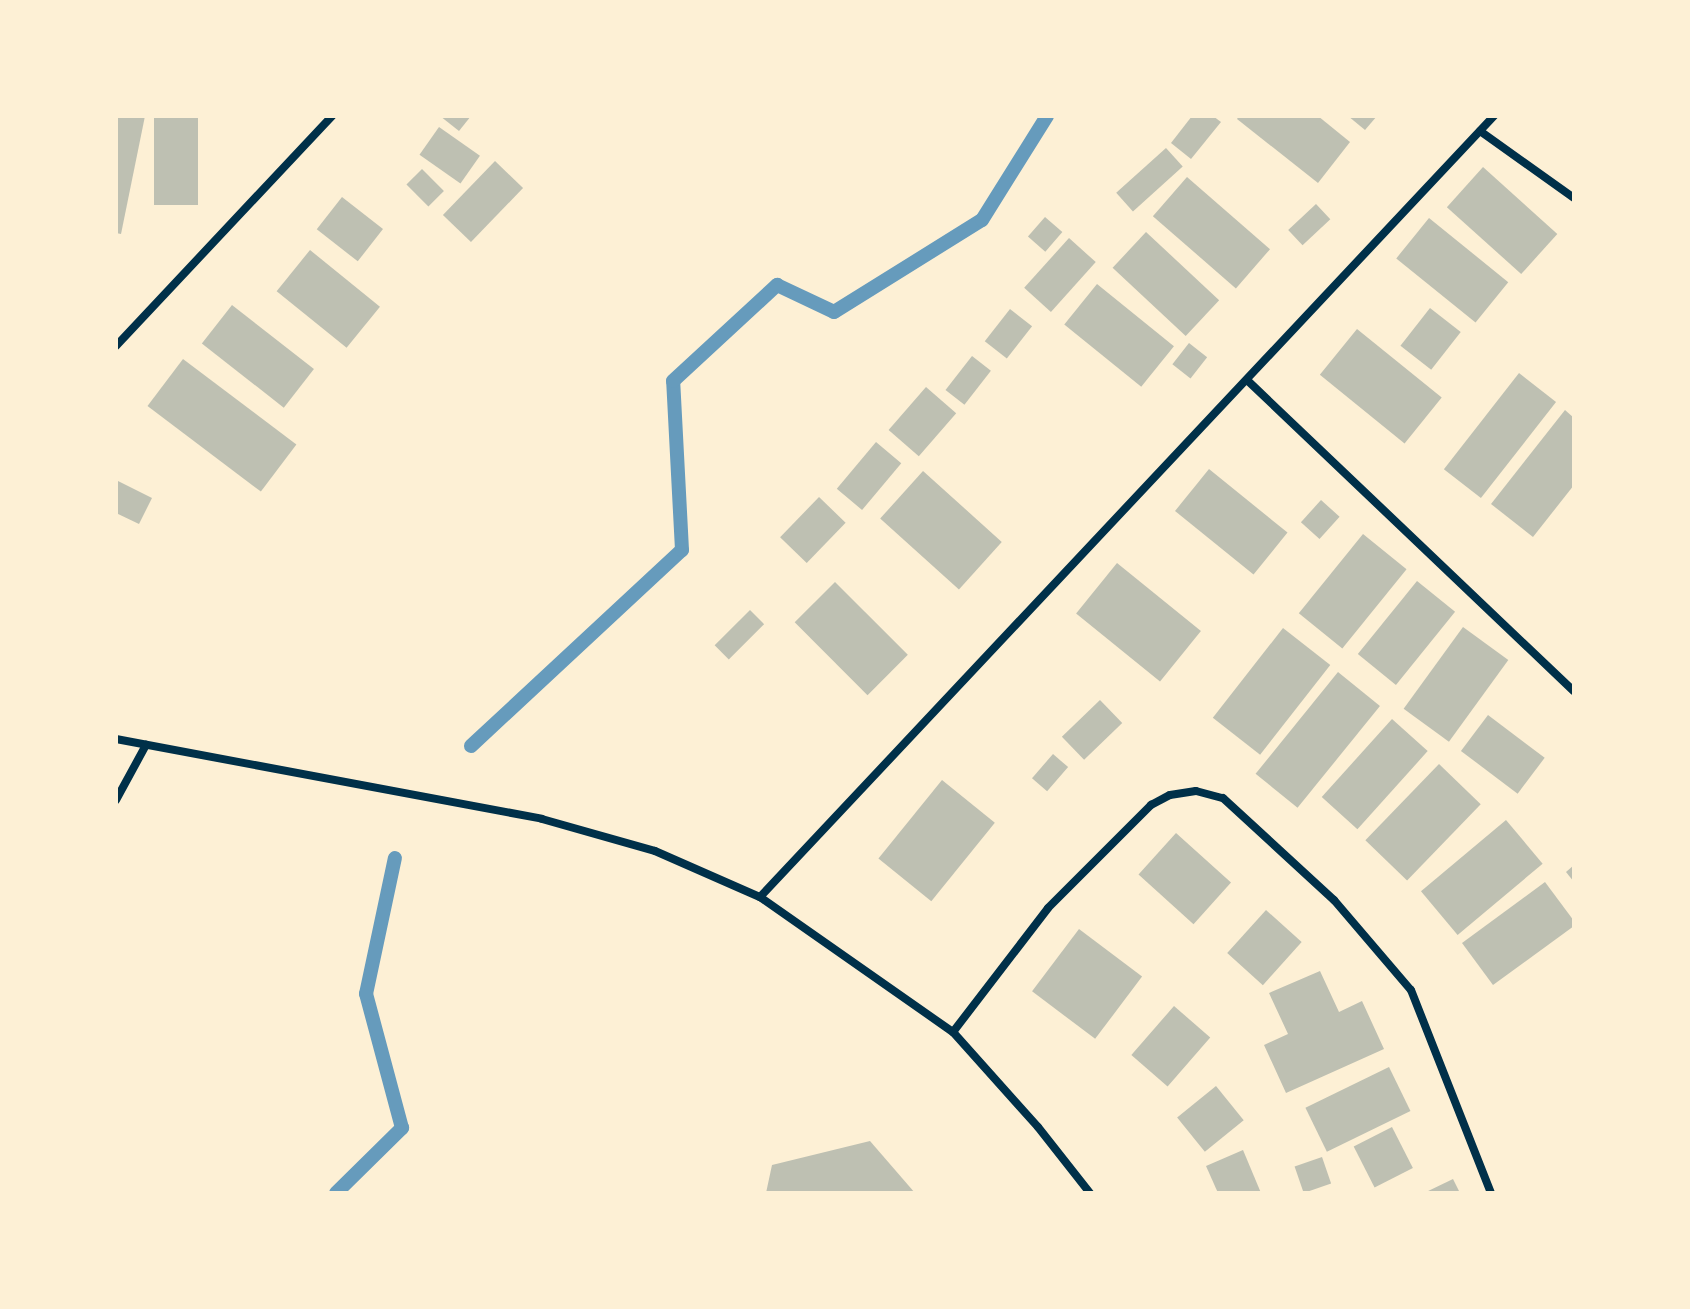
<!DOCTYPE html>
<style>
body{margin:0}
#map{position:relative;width:1690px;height:1309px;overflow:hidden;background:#fdf0d5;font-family:Mulish,sans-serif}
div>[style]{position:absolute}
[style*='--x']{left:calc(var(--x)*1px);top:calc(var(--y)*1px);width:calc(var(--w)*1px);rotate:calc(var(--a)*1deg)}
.stream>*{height:14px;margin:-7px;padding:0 7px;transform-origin:7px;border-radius:7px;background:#669bbc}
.building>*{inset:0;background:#bec0b2;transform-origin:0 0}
.minor>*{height:8px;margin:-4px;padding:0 4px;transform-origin:4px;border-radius:4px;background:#003049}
span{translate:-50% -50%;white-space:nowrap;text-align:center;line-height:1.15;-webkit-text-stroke:8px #fdf0d5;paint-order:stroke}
.frame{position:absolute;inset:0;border:118px solid #fdf0d5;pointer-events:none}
</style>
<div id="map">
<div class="stream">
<div style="--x:471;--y:746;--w:288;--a:-42.9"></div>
<div style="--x:682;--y:550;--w:169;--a:-93"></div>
<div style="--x:673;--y:381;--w:142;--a:-42.7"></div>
<div style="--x:777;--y:285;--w:63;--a:25.3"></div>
<div style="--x:834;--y:312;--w:174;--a:-31.9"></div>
<div style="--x:982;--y:220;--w:123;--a:-58"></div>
<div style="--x:336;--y:1193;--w:93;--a:-44.6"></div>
<div style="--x:402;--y:1128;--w:139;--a:-105"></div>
<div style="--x:366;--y:994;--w:139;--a:-78"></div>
</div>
<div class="building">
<div style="clip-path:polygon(116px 116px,145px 116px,121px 234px,116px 233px)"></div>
<div style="left:154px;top:116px;width:44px;height:89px"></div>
<div style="clip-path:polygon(440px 116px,471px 116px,459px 131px)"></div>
<div style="clip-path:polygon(1192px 116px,1213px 116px,1221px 122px,1191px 159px,1171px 143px)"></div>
<div style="clip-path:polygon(1239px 116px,1318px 116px,1350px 142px,1318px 183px,1237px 119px)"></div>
<div style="clip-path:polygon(1348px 116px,1377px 116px,1365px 130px)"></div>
<div style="left:439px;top:127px;width:50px;height:34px;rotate:35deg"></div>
<div style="left:1166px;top:148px;width:25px;height:67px;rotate:48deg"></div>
<div style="left:495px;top:161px;width:39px;height:75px;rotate:44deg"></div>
<div style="left:1483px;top:167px;width:100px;height:54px;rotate:42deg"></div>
<div style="left:422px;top:169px;width:31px;height:22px;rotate:45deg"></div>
<div style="left:1187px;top:177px;width:110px;height:52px;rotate:41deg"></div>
<div style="left:342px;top:197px;width:52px;height:41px;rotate:38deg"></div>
<div style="left:1316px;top:204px;width:21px;height:38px;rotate:47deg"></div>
<div style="left:1045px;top:217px;width:23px;height:26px;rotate:41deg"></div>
<div style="left:1429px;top:218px;width:102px;height:52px;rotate:39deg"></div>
<div style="left:1146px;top:232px;width:100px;height:49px;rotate:43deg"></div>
<div style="left:1069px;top:238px;width:36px;height:67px;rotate:42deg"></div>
<div style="left:310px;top:250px;width:90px;height:53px;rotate:39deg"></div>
<div style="left:1097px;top:284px;width:99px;height:52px;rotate:39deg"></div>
<div style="left:232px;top:305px;width:104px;height:49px;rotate:38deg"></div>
<div style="left:1430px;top:308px;width:39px;height:48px;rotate:38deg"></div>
<div style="left:1010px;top:309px;width:28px;height:41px;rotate:38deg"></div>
<div style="left:1357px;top:329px;width:109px;height:59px;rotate:39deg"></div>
<div style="left:1189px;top:343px;width:23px;height:27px;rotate:38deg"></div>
<div style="left:972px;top:356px;width:24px;height:43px;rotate:38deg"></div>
<div style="left:183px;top:359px;width:142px;height:59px;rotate:37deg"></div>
<div style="left:1519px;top:373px;width:47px;height:122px;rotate:38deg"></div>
<div style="left:926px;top:387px;width:40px;height:57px;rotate:41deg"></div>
<div style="clip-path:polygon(1565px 410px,1574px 418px,1574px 485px,1533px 537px,1491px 504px)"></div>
<div style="left:876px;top:442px;width:33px;height:61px;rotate:40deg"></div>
<div style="left:1209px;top:469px;width:101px;height:54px;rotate:39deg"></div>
<div style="left:923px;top:471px;width:106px;height:64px;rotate:42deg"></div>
<div style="clip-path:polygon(118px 481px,152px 498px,139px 524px,116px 513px)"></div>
<div style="left:819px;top:497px;width:37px;height:56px;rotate:44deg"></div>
<div style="left:1321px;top:500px;width:25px;height:30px;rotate:42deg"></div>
<div style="left:1363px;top:534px;width:56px;height:102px;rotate:39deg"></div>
<div style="left:1117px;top:563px;width:108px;height:65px;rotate:39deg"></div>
<div style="left:1417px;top:581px;width:49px;height:94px;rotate:39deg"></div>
<div style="left:835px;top:582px;width:103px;height:57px;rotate:45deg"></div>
<div style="left:750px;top:610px;width:20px;height:50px;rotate:45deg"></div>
<div style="left:1463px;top:627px;width:56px;height:101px;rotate:36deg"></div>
<div style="left:1283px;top:628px;width:60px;height:114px;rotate:38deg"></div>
<div style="left:1338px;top:672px;width:54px;height:131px;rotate:39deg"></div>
<div style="left:1100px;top:700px;width:32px;height:53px;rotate:46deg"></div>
<div style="left:1488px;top:715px;width:71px;height:45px;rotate:37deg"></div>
<div style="left:1392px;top:719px;width:48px;height:105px;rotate:42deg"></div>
<div style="left:1053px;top:754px;width:20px;height:32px;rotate:41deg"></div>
<div style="left:1439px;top:764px;width:58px;height:106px;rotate:44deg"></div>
<div style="left:942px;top:780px;width:68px;height:101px;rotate:39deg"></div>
<div style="left:1506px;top:820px;width:57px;height:111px;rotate:50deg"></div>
<div style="left:1176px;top:833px;width:74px;height:56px;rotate:42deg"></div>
<div style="clip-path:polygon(1574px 865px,1574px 882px,1566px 872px)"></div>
<div style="clip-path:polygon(1545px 882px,1574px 921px,1574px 926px,1493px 985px,1462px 943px)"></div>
<div style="left:1266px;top:910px;width:48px;height:58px;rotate:42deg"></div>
<div style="left:1079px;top:929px;width:79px;height:78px;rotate:37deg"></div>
<div style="clip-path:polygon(1320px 971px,1339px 1012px,1362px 1001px,1384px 1049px,1286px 1093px,1264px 1045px,1288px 1034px,1269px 993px)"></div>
<div style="left:1174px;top:1006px;width:48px;height:65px;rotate:41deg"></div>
<div style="left:1389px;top:1067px;width:49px;height:93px;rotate:64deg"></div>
<div style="left:1216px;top:1086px;width:44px;height:50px;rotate:51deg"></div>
<div style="left:1392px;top:1127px;width:46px;height:43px;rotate:63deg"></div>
<div style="clip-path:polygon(870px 1141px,915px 1193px,766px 1193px,772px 1165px)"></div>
<div style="clip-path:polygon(1243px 1150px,1261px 1193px,1218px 1193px,1206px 1166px)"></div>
<div style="left:1322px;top:1157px;width:28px;height:29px;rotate:71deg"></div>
<div style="clip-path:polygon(1453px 1179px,1460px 1193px,1424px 1193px)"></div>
</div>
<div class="minor">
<div style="--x:1480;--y:131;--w:115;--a:35.5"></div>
<div style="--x:116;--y:346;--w:316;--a:-46.8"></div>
<div style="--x:1247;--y:380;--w:451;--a:43.6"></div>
<div style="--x:116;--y:739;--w:433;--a:10.6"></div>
<div style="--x:542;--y:819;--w:117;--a:15.8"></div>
<div style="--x:655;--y:851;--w:115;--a:23.7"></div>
<div style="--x:760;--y:897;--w:236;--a:35"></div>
<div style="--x:953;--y:1032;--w:127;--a:48.2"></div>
<div style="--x:1038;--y:1127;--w:84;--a:51.8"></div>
<div style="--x:116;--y:800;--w:63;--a:-61.4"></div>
<div style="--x:760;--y:897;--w:1072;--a:-46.78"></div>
<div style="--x:953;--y:1032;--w:156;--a:-52.5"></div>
<div style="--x:1048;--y:908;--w:146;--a:-45"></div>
<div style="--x:1151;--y:805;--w:21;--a:-28"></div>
<div style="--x:1170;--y:795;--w:26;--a:-9"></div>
<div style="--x:1196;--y:791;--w:28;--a:15"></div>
<div style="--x:1223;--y:798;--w:151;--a:42.6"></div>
<div style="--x:1334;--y:900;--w:118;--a:49.5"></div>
<div style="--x:1411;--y:990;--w:218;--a:68.5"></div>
</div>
<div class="frame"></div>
</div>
